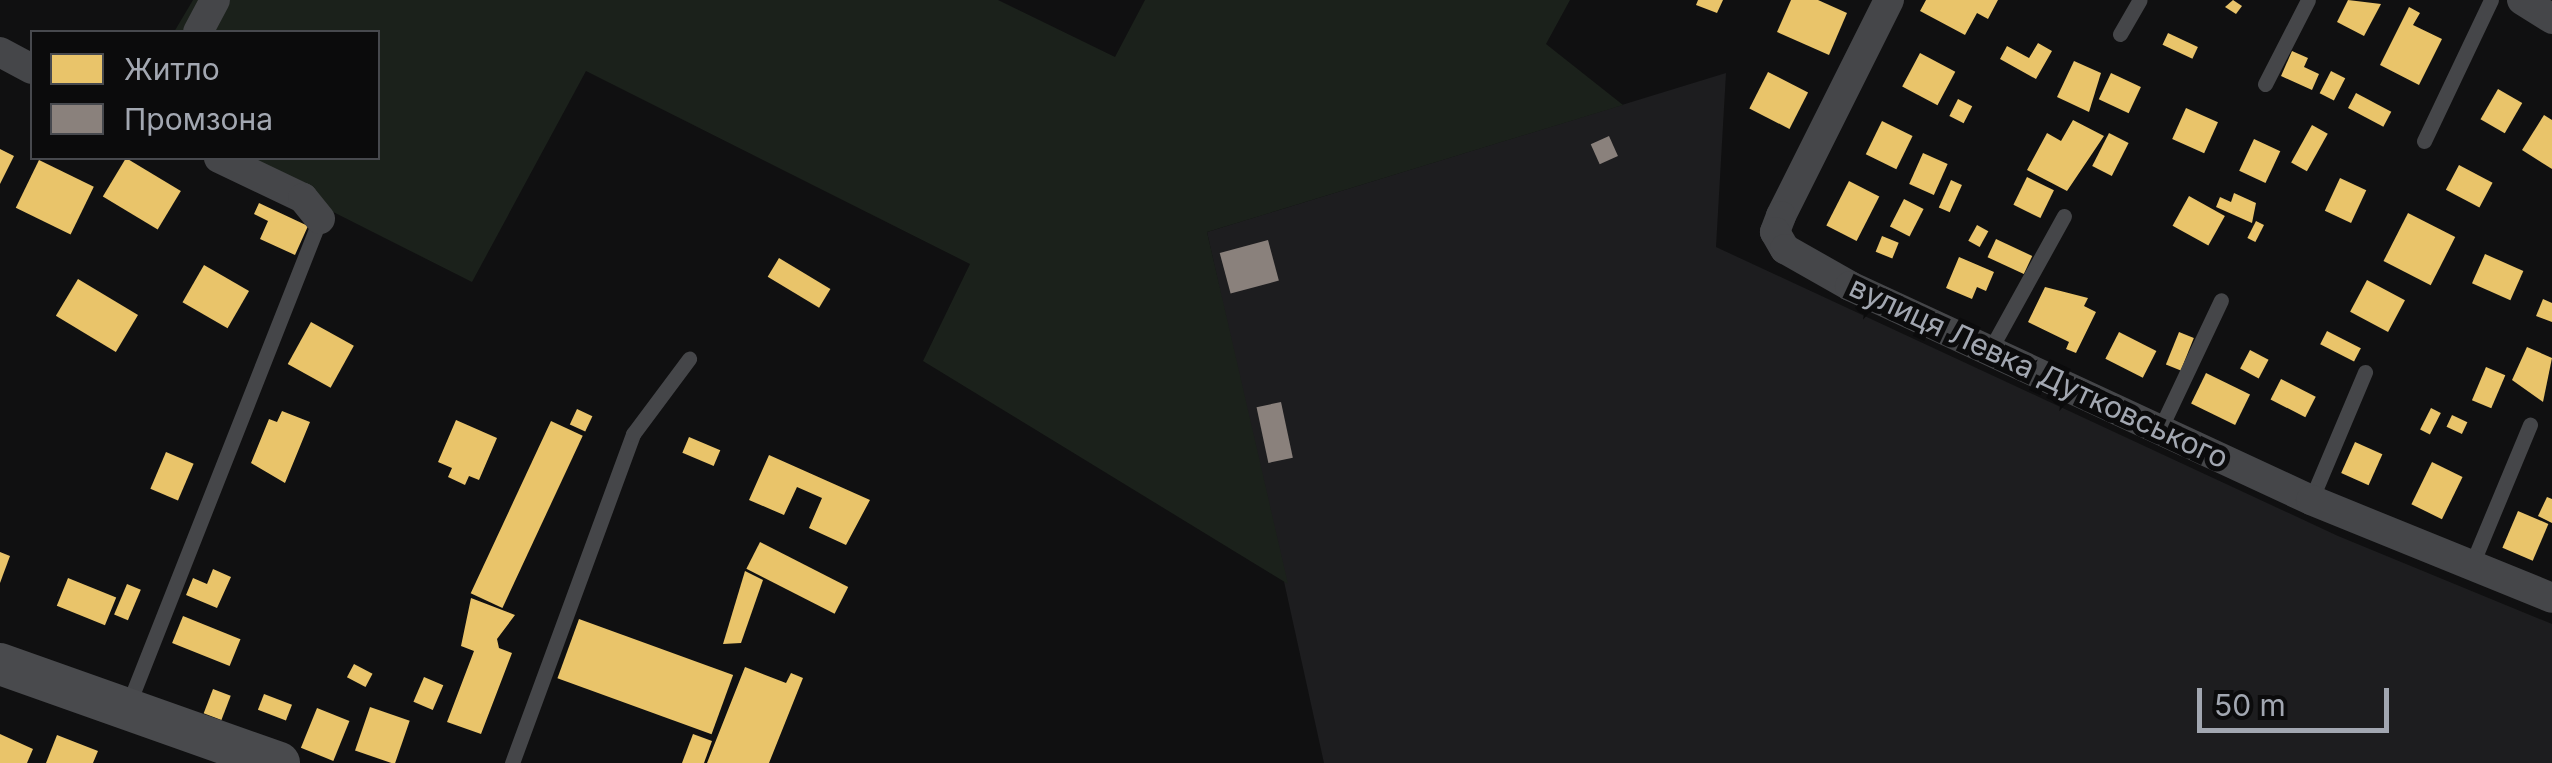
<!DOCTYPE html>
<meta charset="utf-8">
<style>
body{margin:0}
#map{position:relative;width:2552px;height:763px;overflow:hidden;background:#101011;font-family:Inter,sans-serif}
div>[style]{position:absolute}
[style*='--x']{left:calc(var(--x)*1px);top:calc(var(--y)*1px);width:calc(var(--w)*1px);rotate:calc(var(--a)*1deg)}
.built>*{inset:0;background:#1d1d1f}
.green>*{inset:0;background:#1b211b}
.homes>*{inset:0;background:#e9c46a;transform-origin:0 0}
.industry>*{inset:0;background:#8a817c;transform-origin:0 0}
.lane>*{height:15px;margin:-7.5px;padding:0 7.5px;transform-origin:7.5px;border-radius:7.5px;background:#454649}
.street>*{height:30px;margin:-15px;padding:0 15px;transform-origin:15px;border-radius:15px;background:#454649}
.secondary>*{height:42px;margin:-21px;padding:0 21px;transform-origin:21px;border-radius:21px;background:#494a4d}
span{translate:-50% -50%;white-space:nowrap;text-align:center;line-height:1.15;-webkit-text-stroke:10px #0b0b0c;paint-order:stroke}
.street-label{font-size:30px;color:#a2a7b1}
.legend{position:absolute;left:30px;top:30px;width:350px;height:130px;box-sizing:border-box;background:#0b0b0c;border:2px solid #47494e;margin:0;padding:12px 18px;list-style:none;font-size:30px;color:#a2a7b1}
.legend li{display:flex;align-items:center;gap:20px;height:50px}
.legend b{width:50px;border:2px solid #47494e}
.scale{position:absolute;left:2197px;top:688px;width:192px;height:45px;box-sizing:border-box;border:5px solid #a2a7b1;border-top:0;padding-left:12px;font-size:30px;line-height:35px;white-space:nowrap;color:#a2a7b1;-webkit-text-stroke:8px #0b0b0c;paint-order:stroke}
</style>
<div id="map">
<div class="built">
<div style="clip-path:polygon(1726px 73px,1716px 247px,2338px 536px,2552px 624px,2552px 763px,1324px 763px,1207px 232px)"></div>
</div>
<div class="green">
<div style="clip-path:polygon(193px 0,998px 0,1115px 57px,1145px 0,1570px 0,1546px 44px,1623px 105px,1207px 232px,1288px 584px,923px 361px,970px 264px,586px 71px,472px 282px,226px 158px,378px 158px,378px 32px,174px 32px)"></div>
</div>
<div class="homes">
<div style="clip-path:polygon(1698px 0,1723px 0,1717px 13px,1696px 5px)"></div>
<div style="clip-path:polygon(1791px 0,1818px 0,1847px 13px,1829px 55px,1777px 32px)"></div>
<div style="clip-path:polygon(1926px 0,1998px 0,1988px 19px,1977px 13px,1965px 35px,1920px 11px)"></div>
<div style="clip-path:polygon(2233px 0,2242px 6px,2236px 14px,2225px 7px)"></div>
<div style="clip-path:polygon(2348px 0,2381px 4px,2364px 36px,2337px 22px)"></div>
<div style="clip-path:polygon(2409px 7px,2420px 13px,2413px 25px,2442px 39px,2419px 85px,2380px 65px)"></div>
<div style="left:2168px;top:33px;width:33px;height:13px;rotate:25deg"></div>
<div style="clip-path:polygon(2038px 43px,2052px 51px,2036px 79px,2000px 59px,2007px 46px,2029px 58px)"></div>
<div style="clip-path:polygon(2292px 51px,2308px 58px,2304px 67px,2319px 74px,2312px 90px,2281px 76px)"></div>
<div style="left:1920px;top:53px;width:40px;height:38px;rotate:28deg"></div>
<div style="clip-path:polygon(2074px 61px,2101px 73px,2089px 112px,2057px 97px)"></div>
<div style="left:2331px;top:71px;width:16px;height:25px;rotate:27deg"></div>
<div style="left:1768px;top:72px;width:45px;height:41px;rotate:27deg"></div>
<div style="left:2111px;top:73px;width:33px;height:29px;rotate:25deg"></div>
<div style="left:2498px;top:89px;width:28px;height:35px;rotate:30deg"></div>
<div style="left:2356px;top:93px;width:40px;height:17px;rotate:28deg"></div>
<div style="left:1958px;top:99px;width:16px;height:19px;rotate:27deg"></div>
<div style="left:2186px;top:108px;width:35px;height:34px;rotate:24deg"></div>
<div style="clip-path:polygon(2544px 115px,2552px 120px,2552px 169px,2522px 150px)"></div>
<div style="clip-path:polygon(2073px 120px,2104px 136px,2067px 191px,2027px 170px,2047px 133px,2061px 141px)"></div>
<div style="left:1882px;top:121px;width:34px;height:37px;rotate:26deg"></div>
<div style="left:2312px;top:125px;width:18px;height:43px;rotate:29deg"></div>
<div style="left:2109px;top:133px;width:22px;height:37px;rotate:27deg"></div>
<div style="left:2254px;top:139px;width:29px;height:35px;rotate:25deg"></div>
<div style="clip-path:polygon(0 149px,14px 156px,0 184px)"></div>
<div style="left:1923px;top:153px;width:27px;height:34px;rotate:24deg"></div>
<div style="left:126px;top:158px;width:64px;height:45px;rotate:31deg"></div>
<div style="left:39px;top:160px;width:61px;height:53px;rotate:26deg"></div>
<div style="left:2459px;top:165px;width:38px;height:28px;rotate:28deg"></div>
<div style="left:2027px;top:177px;width:30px;height:31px;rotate:26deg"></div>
<div style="left:2340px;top:178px;width:29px;height:36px;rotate:25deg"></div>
<div style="left:1951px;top:180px;width:12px;height:30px;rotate:24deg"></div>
<div style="left:1849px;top:181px;width:34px;height:50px;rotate:27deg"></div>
<div style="clip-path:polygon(2234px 193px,2256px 203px,2252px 223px,2216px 207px,2220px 197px,2231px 202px)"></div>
<div style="left:2189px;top:196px;width:41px;height:34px;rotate:29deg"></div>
<div style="left:1904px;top:199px;width:22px;height:31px;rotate:27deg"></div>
<div style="clip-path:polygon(259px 203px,308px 226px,295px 255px,260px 239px,268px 221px,254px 214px)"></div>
<div style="left:2408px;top:213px;width:53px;height:54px;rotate:27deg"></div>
<div style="left:2256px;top:221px;width:9px;height:19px;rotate:27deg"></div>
<div style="left:1977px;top:225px;width:13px;height:18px;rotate:29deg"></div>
<div style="left:1882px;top:236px;width:18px;height:17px;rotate:22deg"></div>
<div style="left:1996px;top:239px;width:40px;height:20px;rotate:25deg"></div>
<div style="left:2485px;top:254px;width:42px;height:32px;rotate:24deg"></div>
<div style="clip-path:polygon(1959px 257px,1994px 272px,1986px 291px,1977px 287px,1972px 299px,1946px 288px)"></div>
<div style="left:779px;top:258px;width:60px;height:22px;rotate:31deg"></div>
<div style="left:204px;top:265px;width:52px;height:43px;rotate:30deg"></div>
<div style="left:78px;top:279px;width:70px;height:43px;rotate:31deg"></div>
<div style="left:2367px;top:280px;width:43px;height:36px;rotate:28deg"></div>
<div style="clip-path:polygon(2045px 287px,2088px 298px,2084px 306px,2096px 312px,2076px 353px,2066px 349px,2069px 342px,2028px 322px)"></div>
<div style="clip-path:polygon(2543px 299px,2552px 303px,2552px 322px,2536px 316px)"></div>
<div style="left:311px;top:322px;width:49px;height:48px;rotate:29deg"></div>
<div style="left:2327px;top:331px;width:38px;height:15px;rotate:27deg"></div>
<div style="left:2119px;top:332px;width:42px;height:30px;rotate:27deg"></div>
<div style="left:2179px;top:332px;width:16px;height:35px;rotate:22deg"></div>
<div style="clip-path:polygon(2527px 347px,2552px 358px,2543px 402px,2512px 380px)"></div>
<div style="left:2250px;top:350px;width:21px;height:21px;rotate:28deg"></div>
<div style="left:2486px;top:367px;width:21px;height:36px;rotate:23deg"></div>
<div style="left:2206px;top:373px;width:49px;height:34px;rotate:26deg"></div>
<div style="left:2281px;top:379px;width:39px;height:23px;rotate:27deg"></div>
<div style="left:2431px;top:408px;width:11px;height:24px;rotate:27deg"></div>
<div style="left:577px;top:409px;width:17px;height:17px;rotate:25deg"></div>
<div style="clip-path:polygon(282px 411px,310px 422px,285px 483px,251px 463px,269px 419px,277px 422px)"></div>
<div style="left:2452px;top:415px;width:17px;height:13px;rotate:25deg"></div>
<div style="clip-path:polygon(456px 420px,497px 438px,479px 480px,469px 476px,465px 485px,448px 477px,452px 468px,438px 462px)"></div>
<div style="left:551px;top:421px;width:35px;height:190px;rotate:25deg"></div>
<div style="left:689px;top:437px;width:34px;height:17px;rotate:23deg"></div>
<div style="left:2355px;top:442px;width:30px;height:34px;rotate:24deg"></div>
<div style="left:166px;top:452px;width:30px;height:40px;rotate:23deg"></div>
<div style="clip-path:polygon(769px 455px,870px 500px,846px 545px,809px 528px,822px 498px,797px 487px,784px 515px,749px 500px)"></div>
<div style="left:2432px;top:462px;width:34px;height:47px;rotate:26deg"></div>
<div style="clip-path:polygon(2547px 497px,2552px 499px,2552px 523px,2538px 516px)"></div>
<div style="left:2518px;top:511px;width:33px;height:40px;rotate:23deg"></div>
<div style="left:760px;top:542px;width:99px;height:30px;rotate:27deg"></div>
<div style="clip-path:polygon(0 552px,10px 556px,0 583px)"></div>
<div style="clip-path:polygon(213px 569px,231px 577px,217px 608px,186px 595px,193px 578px,207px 584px)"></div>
<div style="clip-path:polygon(745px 571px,763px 580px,741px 643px,723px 644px)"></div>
<div style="left:68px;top:578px;width:52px;height:30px;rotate:22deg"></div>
<div style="left:127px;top:584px;width:15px;height:33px;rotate:23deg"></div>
<div style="clip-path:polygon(471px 598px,515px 615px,497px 639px,499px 648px,512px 653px,481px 734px,447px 722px,474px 651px,461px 646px)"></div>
<div style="left:183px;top:616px;width:62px;height:29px;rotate:22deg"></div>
<div style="left:579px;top:619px;width:164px;height:63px;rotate:20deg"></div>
<div style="left:354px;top:664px;width:21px;height:15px;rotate:28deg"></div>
<div style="clip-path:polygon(745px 667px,786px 683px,791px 673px,803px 678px,769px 763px,707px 763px)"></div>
<div style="left:424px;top:677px;width:21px;height:27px;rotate:23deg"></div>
<div style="left:213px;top:689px;width:19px;height:26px;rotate:21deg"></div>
<div style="left:264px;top:694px;width:30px;height:17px;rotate:21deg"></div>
<div style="left:370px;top:707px;width:42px;height:46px;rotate:19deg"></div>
<div style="left:317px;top:708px;width:35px;height:43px;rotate:22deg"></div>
<div style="clip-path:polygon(0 734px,33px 749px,27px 763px,0 763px)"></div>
<div style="clip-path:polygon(693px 734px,712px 741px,704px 763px,682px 763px)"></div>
<div style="clip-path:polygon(57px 735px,98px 751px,93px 763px,46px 763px)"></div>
</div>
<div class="industry">
<div style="left:1609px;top:136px;width:22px;height:20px;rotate:66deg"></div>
<div style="left:1268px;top:240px;width:42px;height:50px;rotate:75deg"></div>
<div style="left:1281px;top:402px;width:57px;height:25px;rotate:78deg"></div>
</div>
<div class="lane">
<div style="--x:2120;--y:34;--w:39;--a:-60"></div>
<div style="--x:2265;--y:84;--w:94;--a:-62.9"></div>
<div style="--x:2424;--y:141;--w:156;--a:-64.6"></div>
<div style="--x:1990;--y:350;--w:153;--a:-61.1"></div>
<div style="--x:2162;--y:425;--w:138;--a:-64.7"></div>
<div style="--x:2311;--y:500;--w:139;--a:-67.1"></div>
<div style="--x:2472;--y:564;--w:151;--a:-67.4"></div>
<div style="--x:127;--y:708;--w:526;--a:-68.46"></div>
<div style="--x:512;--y:763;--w:351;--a:-69.8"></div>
<div style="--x:633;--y:434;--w:94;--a:-53.3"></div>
</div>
<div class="street">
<div style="--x:1889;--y:0;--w:241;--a:116.6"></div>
<div style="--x:1781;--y:216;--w:17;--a:111"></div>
<div style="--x:1775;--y:232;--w:20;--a:60"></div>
<div style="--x:1785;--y:249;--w:75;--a:29.6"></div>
<div style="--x:1850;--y:286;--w:508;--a:24.9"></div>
<div style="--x:2311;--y:500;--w:260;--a:22.1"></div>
<div style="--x:2522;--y:0;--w:36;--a:32"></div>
<div style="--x:198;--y:32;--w:36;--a:-62"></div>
<div style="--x:0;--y:52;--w:36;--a:28"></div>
<div style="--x:219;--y:158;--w:93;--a:25.5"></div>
<div style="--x:303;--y:198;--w:27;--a:51"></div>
</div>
<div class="secondary">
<div style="--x:0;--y:664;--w:296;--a:19.5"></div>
</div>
<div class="street-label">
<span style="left:2039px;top:372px;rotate:25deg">вулиця Левка Дутковського</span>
</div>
<ul class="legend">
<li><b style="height:28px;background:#e9c46a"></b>Житло</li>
<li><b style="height:28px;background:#8a817c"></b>Промзона</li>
</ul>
<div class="scale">50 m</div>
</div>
